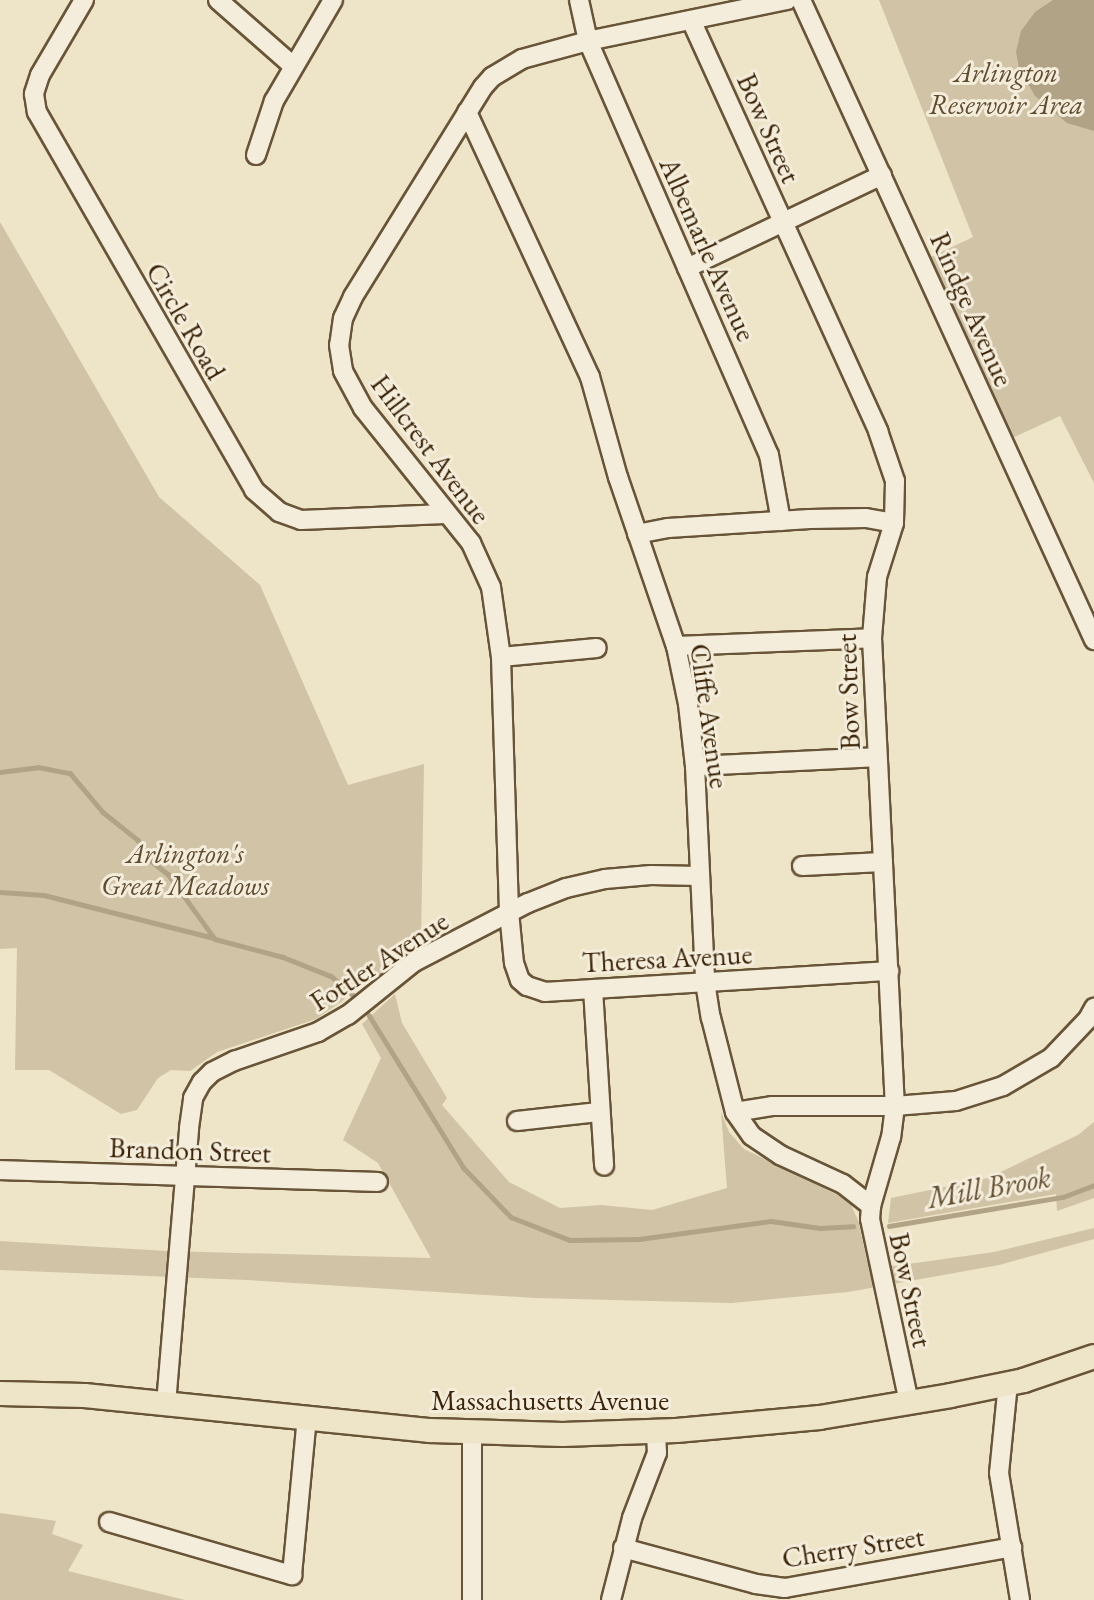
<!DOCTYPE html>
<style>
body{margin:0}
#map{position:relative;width:1094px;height:1600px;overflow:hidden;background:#eee4c7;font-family:"EB Garamond",serif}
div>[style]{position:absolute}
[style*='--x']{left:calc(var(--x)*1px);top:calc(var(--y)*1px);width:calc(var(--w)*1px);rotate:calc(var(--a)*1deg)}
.green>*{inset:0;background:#d0c3a6}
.water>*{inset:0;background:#b1a386}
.stream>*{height:4.5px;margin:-2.25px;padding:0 2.25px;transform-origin:2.25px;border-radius:2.25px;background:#b1a386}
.roads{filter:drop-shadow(2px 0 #685437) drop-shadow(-2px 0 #685437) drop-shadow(0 2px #685437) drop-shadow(0 -2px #685437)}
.minor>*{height:18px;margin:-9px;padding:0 9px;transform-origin:9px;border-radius:9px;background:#f4eddb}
.major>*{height:23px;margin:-11.5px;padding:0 11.5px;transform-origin:11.5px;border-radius:11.5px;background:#eee4c7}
span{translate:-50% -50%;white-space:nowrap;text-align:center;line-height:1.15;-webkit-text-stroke:6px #f4eddb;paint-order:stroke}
.park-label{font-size:28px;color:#604c2f;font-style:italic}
.street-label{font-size:28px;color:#3b2407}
.water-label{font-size:30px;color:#645033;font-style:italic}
</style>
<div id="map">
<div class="green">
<div style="clip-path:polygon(879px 0,1094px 0,1094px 483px,1060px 416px,1012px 438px,931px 257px,973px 237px)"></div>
<div style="clip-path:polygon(0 222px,159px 497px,260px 585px,348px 785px,424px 764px,421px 940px,424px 947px,379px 978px,373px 973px,341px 1002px,316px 1019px,217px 1052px,190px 1071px,171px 1070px,158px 1078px,137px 1110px,121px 1114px,49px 1070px,15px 1070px,17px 948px,0 949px)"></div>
<div style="clip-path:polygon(395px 994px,402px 1023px,447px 1098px,442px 1105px,509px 1182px,560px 1208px,601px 1205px,652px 1210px,727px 1188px,721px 1112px,729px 1132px,744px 1149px,838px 1195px,851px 1205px,858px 1220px,867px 1261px,894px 1266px,994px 1252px,1094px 1228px,1094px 1239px,999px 1265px,848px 1292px,731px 1303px,535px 1298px,248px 1280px,0 1270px,0 1241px,166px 1251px,431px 1258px,378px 1163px,343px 1140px,381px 1058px,362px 1024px)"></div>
<div style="clip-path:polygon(1094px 1122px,1094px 1198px,1057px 1211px,1056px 1194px,888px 1223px,891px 1198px,988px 1178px,1078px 1135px)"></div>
<div style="clip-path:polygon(0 1513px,56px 1521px,52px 1534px,83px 1545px,68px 1571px,185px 1600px,0 1600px)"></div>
</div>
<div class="water">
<div style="clip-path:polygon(1053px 0,1094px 0,1094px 131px,1067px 123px,1054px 112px,1035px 96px,1019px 68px,1016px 52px,1021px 31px,1035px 12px)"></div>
</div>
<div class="stream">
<div style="--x:0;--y:772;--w:38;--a:-7"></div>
<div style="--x:38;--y:767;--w:33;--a:11"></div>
<div style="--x:70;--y:773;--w:51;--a:49.8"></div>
<div style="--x:103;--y:812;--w:45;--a:38.7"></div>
<div style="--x:138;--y:840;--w:23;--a:59"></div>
<div style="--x:150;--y:860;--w:23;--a:38"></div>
<div style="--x:168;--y:874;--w:80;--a:54.1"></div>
<div style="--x:215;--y:939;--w:70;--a:14.8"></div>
<div style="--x:283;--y:957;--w:52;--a:21.6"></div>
<div style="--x:331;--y:976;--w:32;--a:41"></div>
<div style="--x:0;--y:892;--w:44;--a:3.9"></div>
<div style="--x:44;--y:895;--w:175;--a:14.2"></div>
<div style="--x:369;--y:1015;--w:180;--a:58.2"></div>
<div style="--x:464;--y:1168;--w:68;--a:46.2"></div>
<div style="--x:511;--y:1217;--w:63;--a:21.3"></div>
<div style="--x:570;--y:1240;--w:69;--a:-0.8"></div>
<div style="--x:639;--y:1239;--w:133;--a:-7.8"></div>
<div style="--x:771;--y:1221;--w:49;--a:8.1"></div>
<div style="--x:820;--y:1228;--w:33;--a:-3"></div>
<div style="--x:889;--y:1226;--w:176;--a:-9.5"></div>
<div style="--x:1063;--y:1197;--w:33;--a:-21"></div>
</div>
<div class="roads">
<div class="minor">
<div style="--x:84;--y:0;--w:87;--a:120.4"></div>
<div style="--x:40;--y:75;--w:20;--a:108"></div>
<div style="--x:34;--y:94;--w:18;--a:81"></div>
<div style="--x:37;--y:112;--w:436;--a:60.1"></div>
<div style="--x:254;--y:490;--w:33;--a:41"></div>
<div style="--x:279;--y:512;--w:23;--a:20"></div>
<div style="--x:301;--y:520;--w:144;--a:-2.4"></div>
<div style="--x:218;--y:0;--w:100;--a:41.3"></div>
<div style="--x:579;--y:0;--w:42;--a:77.6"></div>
<div style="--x:588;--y:41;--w:452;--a:66.4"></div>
<div style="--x:769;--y:455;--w:67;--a:79.7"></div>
<div style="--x:787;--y:0;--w:203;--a:168.4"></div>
<div style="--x:588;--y:41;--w:68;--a:164.7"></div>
<div style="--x:522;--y:59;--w:35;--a:149"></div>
<div style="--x:492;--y:77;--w:13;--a:132"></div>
<div style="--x:483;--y:87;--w:247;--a:121.8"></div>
<div style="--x:353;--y:297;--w:23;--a:115"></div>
<div style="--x:343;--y:318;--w:27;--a:98"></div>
<div style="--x:339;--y:345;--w:26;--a:81"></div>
<div style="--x:343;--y:371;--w:42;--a:61.6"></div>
<div style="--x:363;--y:408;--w:173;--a:51.3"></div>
<div style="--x:471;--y:543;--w:48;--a:65.6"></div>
<div style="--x:491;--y:587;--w:71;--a:81.9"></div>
<div style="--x:501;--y:657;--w:255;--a:88.2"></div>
<div style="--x:509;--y:912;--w:51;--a:84.4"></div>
<div style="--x:514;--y:963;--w:18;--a:71"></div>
<div style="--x:520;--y:980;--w:9;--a:41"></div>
<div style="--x:527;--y:986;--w:19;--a:18"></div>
<div style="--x:545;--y:992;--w:345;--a:-3.5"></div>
<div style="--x:801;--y:0;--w:704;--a:65.4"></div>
<div style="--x:691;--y:20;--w:452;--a:65.5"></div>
<div style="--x:878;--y:431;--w:53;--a:71.2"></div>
<div style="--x:895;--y:481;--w:42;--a:91.4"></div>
<div style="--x:894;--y:523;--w:57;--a:107.5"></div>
<div style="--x:877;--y:577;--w:61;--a:94.7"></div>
<div style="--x:872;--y:638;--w:469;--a:87.2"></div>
<div style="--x:895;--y:1106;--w:31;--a:97"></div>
<div style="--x:891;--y:1137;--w:72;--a:106.2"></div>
<div style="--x:871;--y:1206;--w:13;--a:94"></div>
<div style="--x:870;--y:1219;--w:187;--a:78"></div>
<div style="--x:467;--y:112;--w:292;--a:65.1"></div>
<div style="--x:590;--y:377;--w:104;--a:74.4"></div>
<div style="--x:618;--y:477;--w:179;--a:71.1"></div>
<div style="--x:676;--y:646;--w:59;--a:78.3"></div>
<div style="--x:688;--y:704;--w:62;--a:83.6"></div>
<div style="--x:695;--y:766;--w:216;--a:87.3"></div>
<div style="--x:705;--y:982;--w:36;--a:81"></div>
<div style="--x:711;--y:1018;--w:97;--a:75.7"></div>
<div style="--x:735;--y:1112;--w:29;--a:55"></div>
<div style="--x:752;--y:1136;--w:34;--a:34"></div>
<div style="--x:780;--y:1155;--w:69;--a:24.7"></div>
<div style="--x:843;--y:1184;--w:36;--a:38"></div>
<div style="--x:256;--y:155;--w:57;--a:-71.6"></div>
<div style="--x:274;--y:101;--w:117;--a:-59.7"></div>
<div style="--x:687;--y:268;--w:216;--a:-25.5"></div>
<div style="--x:637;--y:534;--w:32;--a:-11"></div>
<div style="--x:668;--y:528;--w:142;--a:-3.6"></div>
<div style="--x:810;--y:519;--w:56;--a:-1"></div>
<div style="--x:866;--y:518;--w:28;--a:10"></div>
<div style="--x:676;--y:646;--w:196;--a:-2.3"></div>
<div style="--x:501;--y:657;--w:96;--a:-5.4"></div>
<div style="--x:695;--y:766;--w:181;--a:-2.8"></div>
<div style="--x:802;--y:866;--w:81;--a:-2.8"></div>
<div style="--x:593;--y:989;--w:177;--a:86.4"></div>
<div style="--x:735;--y:1112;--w:37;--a:-9"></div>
<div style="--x:772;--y:1106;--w:123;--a:0"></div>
<div style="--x:895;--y:1106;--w:61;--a:-4.7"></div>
<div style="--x:956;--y:1101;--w:49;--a:-17.7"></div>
<div style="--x:1003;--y:1086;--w:56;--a:-30.3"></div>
<div style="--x:1051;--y:1058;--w:54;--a:-46.5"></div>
<div style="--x:1088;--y:1019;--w:13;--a:-61"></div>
<div style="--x:517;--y:1121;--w:82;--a:-6.3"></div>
<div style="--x:0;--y:1170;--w:378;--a:1.8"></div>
<div style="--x:1008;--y:1383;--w:90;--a:95.7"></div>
<div style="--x:999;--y:1473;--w:129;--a:80.6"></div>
<div style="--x:166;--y:1404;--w:277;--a:-85.2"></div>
<div style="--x:189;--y:1128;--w:30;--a:-82"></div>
<div style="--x:193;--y:1098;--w:18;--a:-61"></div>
<div style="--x:202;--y:1082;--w:14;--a:-45"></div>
<div style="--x:212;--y:1072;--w:25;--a:-27"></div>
<div style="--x:234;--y:1061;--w:89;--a:-19"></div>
<div style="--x:318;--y:1032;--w:34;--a:-30"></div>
<div style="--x:348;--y:1015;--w:85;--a:-38.8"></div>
<div style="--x:414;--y:962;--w:128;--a:-27.4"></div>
<div style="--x:528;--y:903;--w:41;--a:-21.5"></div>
<div style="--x:566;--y:888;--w:40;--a:-13"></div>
<div style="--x:605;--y:879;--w:46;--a:-5"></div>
<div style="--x:651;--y:875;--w:49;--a:1.2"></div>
<div style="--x:109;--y:1522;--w:191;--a:16.2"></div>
<div style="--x:292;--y:1575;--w:159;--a:-84.6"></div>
<div style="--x:623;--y:1548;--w:138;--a:15.1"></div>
<div style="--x:756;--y:1584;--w:29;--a:8"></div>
<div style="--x:785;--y:1588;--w:231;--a:-10.2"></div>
<div style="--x:472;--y:1600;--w:168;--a:-90"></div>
<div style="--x:611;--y:1600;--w:85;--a:-75.6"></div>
<div style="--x:632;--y:1518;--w:70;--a:-69"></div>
<div style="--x:657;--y:1453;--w:22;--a:-93"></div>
</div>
<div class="major">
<div style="--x:0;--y:1393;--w:84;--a:1.4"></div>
<div style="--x:84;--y:1395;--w:348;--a:5.8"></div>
<div style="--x:430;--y:1430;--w:132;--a:1.7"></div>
<div style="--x:562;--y:1434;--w:114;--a:-2"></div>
<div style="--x:676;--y:1430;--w:144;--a:-5.2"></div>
<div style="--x:819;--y:1417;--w:133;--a:-9.5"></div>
<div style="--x:950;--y:1395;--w:75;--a:-11.6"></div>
<div style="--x:1023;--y:1380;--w:75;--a:-18.7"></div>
</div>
</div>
<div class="park-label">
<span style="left:1006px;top:88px">Arlington<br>Reservoir Area</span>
<span style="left:185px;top:869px">Arlington's<br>Great Meadows</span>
</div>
<div class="street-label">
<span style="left:769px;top:128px;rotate:66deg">Bow Street</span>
<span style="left:708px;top:249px;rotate:66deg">Albemarle Avenue</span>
<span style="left:972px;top:309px;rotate:66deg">Rindge Avenue</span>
<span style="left:186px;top:321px;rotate:60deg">Circle Road</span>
<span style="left:431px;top:449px;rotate:53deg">Hillcrest Avenue</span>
<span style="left:848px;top:692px;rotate:-92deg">Bow Street</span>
<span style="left:710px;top:716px;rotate:82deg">Cliffe Avenue</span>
<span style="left:667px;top:958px;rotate:-3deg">Theresa Avenue</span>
<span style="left:379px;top:961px;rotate:-33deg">Fottler Avenue</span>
<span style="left:190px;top:1150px;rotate:2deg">Brandon Street</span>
<span style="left:911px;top:1290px;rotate:78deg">Bow Street</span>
<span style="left:550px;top:1400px">Massachusetts Avenue</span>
<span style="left:853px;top:1547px;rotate:-9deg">Cherry Street</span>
</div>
<div class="water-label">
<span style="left:989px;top:1188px;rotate:-10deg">Mill Brook</span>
</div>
</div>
